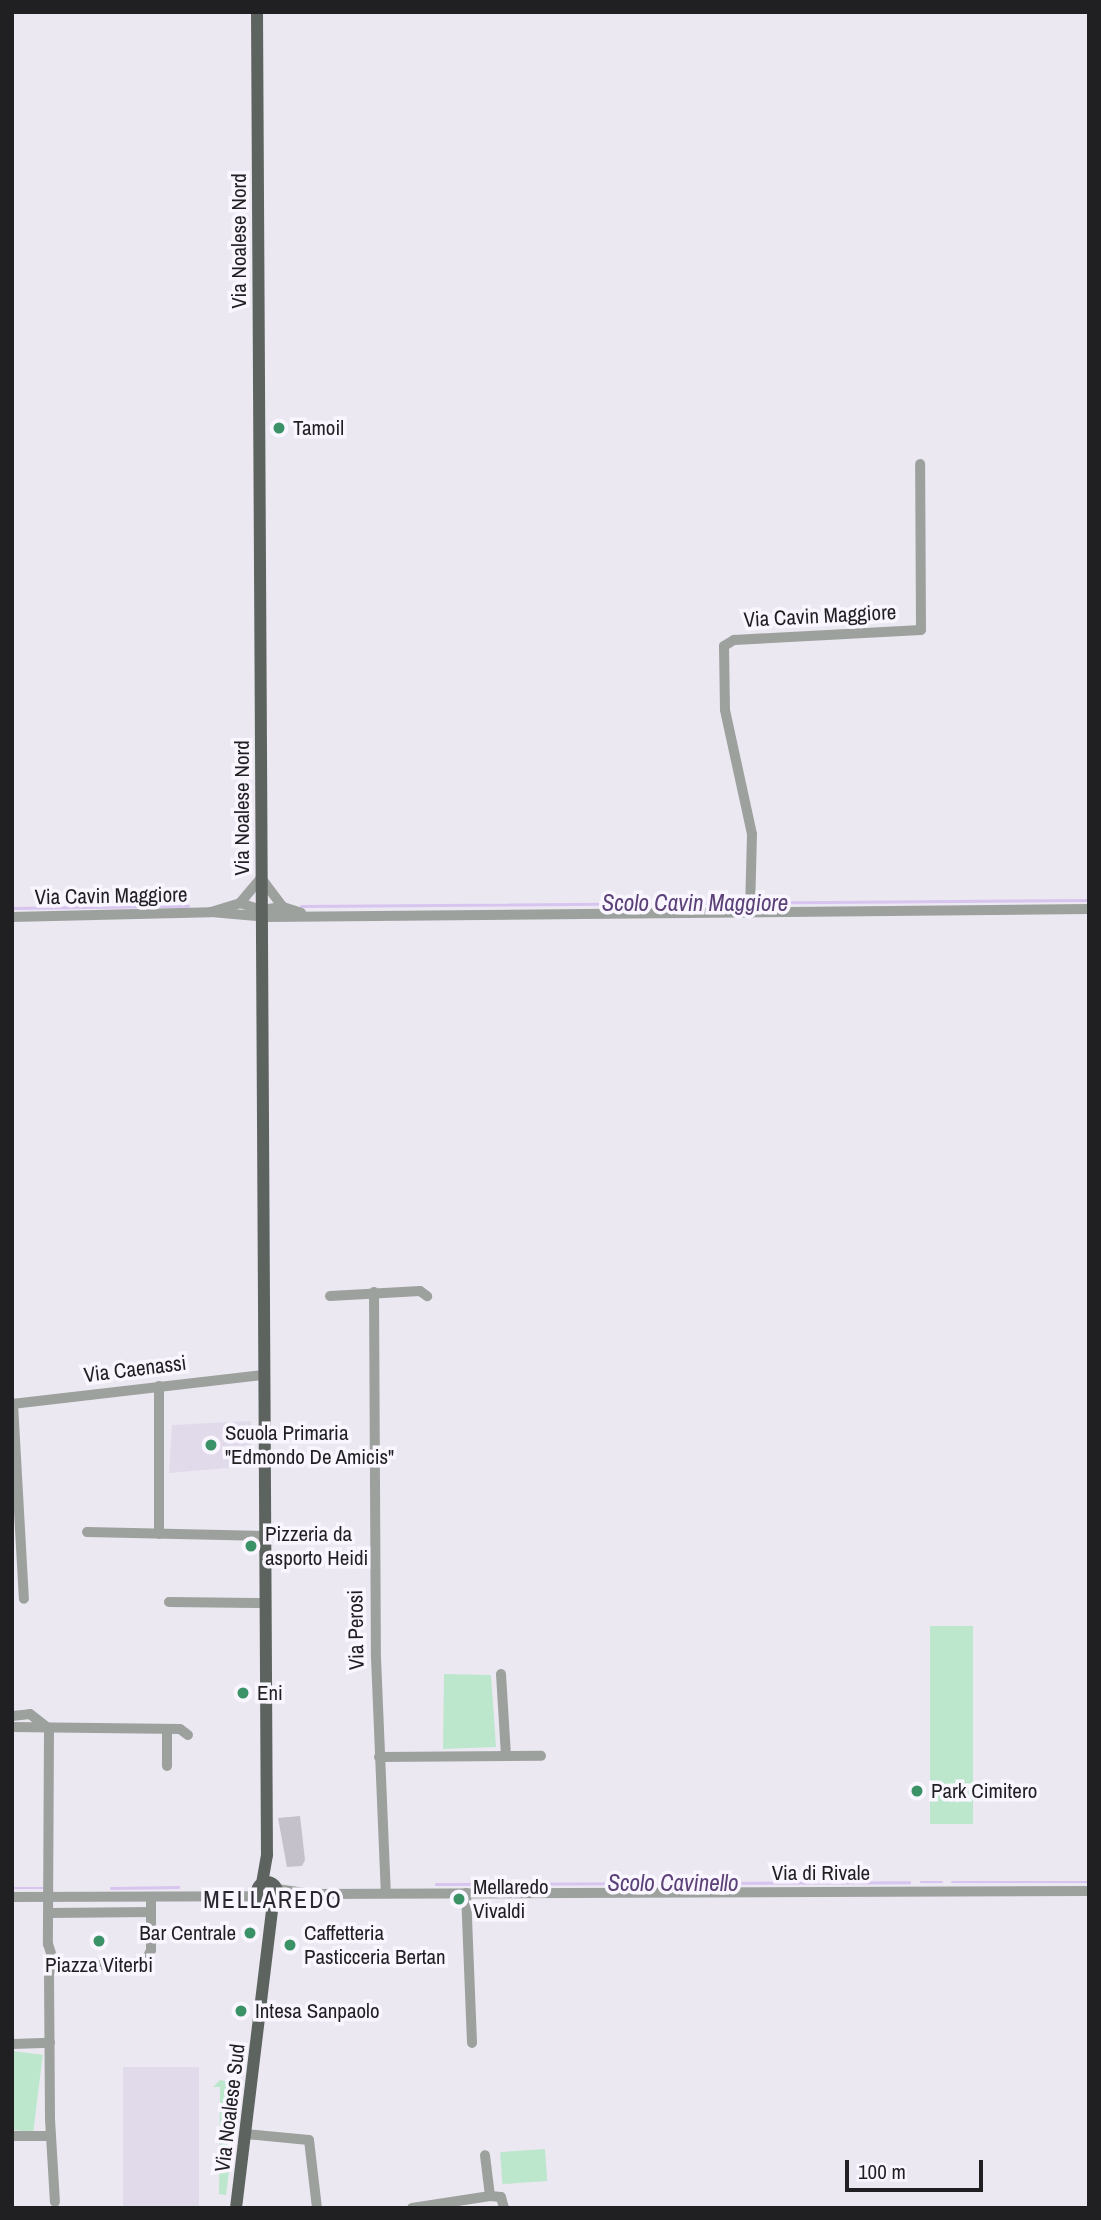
<!DOCTYPE html>
<style>
body{margin:0}
#map{position:relative;width:1101px;height:2220px;overflow:hidden;background:#ece8f2;font-family:"Archivo Narrow",sans-serif}
div>[style]{position:absolute}
[style*='--x']{left:calc(var(--x)*1px);top:calc(var(--y)*1px);width:calc(var(--w)*1px);rotate:calc(var(--a)*1deg)}
.built>*{inset:0;background:#e1daea;transform-origin:0 0}
.green>*{inset:0;background:#bce7cd;transform-origin:0 0}
.stream>*{height:2.5px;margin:-1.25px;padding:0 1.25px;transform-origin:1.25px;border-radius:1.25px;background:#d7c5f0}
.building>*{inset:0;background:#c4c1ca}
.minor>*{height:10px;margin:-5px;padding:0 5px;transform-origin:5px;border-radius:5px;background:#9da19e}
.major>*{height:12px;margin:-6px;padding:0 6px;transform-origin:6px;border-radius:6px;background:#5d6460}
.major>.ring{margin:-6px;padding:0;box-sizing:content-box;background:none;border:12px solid #5d6460;border-radius:50%}
.dots>*{width:19px;height:19px;translate:-50% -50%;box-sizing:border-box;border:4px solid #f9f6ff;border-radius:50%}
span{translate:-50% -50%;white-space:nowrap;text-align:center;line-height:1.15;-webkit-text-stroke:7px #f9f6ff;paint-order:stroke}
.street-label{font-size:21px;color:#201f22}
.poi-label{font-size:21px;color:#201f22}
.left{translate:0 -50%;text-align:left}
.right{translate:-100% -50%;text-align:right}
.water-label{font-size:23px;color:#5b4178;font-style:italic}
.quarter-label{font-size:24px;color:#2a282e;letter-spacing:2px}
.frame{position:absolute;inset:0;border:14px solid #201f22;pointer-events:none}
.scale{position:absolute;left:845px;top:2160px;width:138px;height:32px;box-sizing:border-box;border:4px solid #201f22;border-top:0;padding-left:9px;font-size:21px;line-height:24px;white-space:nowrap;color:#201f22;-webkit-text-stroke:5px #f9f6ff;paint-order:stroke}
</style>
<div id="map">
<div class="built">
<div style="clip-path:polygon(251px 1421px,251px 1466px,169px 1473px,172px 1425px)"></div>
<div style="left:199px;top:2067px;width:141px;height:76px;rotate:90deg"></div>
</div>
<div class="green">
<div style="left:930px;top:1626px;width:43px;height:198px"></div>
<div style="clip-path:polygon(444px 1674px,491px 1675px,496px 1747px,443px 1749px)"></div>
<div style="left:12px;top:2051px;width:31px;height:78px;rotate:7deg"></div>
<div style="clip-path:polygon(220px 2080px,240px 2084px,226px 2195px,219px 2194px,220px 2087px,213px 2087px)"></div>
<div style="left:545px;top:2149px;width:32px;height:45px;rotate:86deg"></div>
</div>
<div class="stream">
<div style="--x:301;--y:906;--w:788;--a:-0.44"></div>
<div style="--x:12;--y:908;--w:176;--a:-0.7"></div>
<div style="--x:921;--y:1882;--w:21;--a:0"></div>
<div style="--x:952;--y:1882;--w:137;--a:0"></div>
<div style="--x:436;--y:1884;--w:473;--a:-0.2"></div>
<div style="--x:12;--y:1888;--w:32;--a:0"></div>
<div style="--x:111;--y:1888;--w:67;--a:-0.9"></div>
</div>
<div class="building">
<div style="clip-path:polygon(300px 1816px,305px 1860px,302px 1866px,287px 1867px,278px 1818px)"></div>
</div>
<div class="minor">
<div style="--x:240;--y:903;--w:22;--a:18"></div>
<div style="--x:261;--y:910;--w:22;--a:-8"></div>
<div style="--x:750;--y:910;--w:76;--a:-88.5"></div>
<div style="--x:752;--y:834;--w:127;--a:-102.3"></div>
<div style="--x:725;--y:710;--w:64;--a:-90.9"></div>
<div style="--x:724;--y:646;--w:12;--a:-31"></div>
<div style="--x:734;--y:640;--w:187;--a:-3.1"></div>
<div style="--x:921;--y:630;--w:166;--a:-90.3"></div>
<div style="--x:211;--y:912;--w:57;--a:5"></div>
<div style="--x:268;--y:917;--w:821;--a:-0.56"></div>
<div style="--x:12;--y:917;--w:199;--a:-1.4"></div>
<div style="--x:211;--y:912;--w:30;--a:-17"></div>
<div style="--x:240;--y:903;--w:33;--a:-50"></div>
<div style="--x:261;--y:878;--w:36;--a:53"></div>
<div style="--x:283;--y:907;--w:19;--a:18"></div>
<div style="--x:374;--y:1292;--w:366;--a:89.7"></div>
<div style="--x:376;--y:1658;--w:235;--a:87.6"></div>
<div style="--x:330;--y:1296;--w:90;--a:-3.2"></div>
<div style="--x:420;--y:1291;--w:9;--a:36"></div>
<div style="--x:12;--y:1404;--w:254;--a:-6.6"></div>
<div style="--x:13;--y:1404;--w:195;--a:86.8"></div>
<div style="--x:87;--y:1532;--w:178;--a:1.3"></div>
<div style="--x:159;--y:1534;--w:148;--a:-90"></div>
<div style="--x:169;--y:1602;--w:96;--a:0.6"></div>
<div style="--x:501;--y:1674;--w:82;--a:86.5"></div>
<div style="--x:12;--y:1716;--w:18;--a:-6"></div>
<div style="--x:30;--y:1714;--w:24;--a:38"></div>
<div style="--x:12;--y:1727;--w:168;--a:0.7"></div>
<div style="--x:180;--y:1729;--w:10;--a:37"></div>
<div style="--x:49;--y:1729;--w:215;--a:90.3"></div>
<div style="--x:48;--y:1944;--w:19;--a:72"></div>
<div style="--x:54;--y:1962;--w:13;--a:113"></div>
<div style="--x:49;--y:1974;--w:145;--a:89.6"></div>
<div style="--x:50;--y:2119;--w:83;--a:86.6"></div>
<div style="--x:167;--y:1729;--w:37;--a:90"></div>
<div style="--x:379;--y:1757;--w:162;--a:-0.4"></div>
<div style="--x:277;--y:1889;--w:34;--a:8"></div>
<div style="--x:311;--y:1894;--w:778;--a:-0.22"></div>
<div style="--x:466;--y:1893;--w:150;--a:87.7"></div>
<div style="--x:12;--y:1897;--w:246;--a:-0.2"></div>
<div style="--x:49;--y:1913;--w:102;--a:-0.6"></div>
<div style="--x:54;--y:1962;--w:15;--a:20"></div>
<div style="--x:68;--y:1967;--w:77;--a:-3.7"></div>
<div style="--x:145;--y:1962;--w:13;--a:-63"></div>
<div style="--x:151;--y:1950;--w:53;--a:-90"></div>
<div style="--x:12;--y:2044;--w:38;--a:-2"></div>
<div style="--x:246;--y:2134;--w:63;--a:5.4"></div>
<div style="--x:309;--y:2140;--w:68;--a:83.3"></div>
<div style="--x:12;--y:2136;--w:39;--a:0"></div>
<div style="--x:490;--y:2196;--w:11;--a:5"></div>
<div style="--x:501;--y:2197;--w:11;--a:75"></div>
<div style="--x:412;--y:2208;--w:79;--a:-8.7"></div>
<div style="--x:490;--y:2196;--w:41;--a:-97"></div>
</div>
<div class="major">
<div style="--x:257;--y:12;--w:1843;--a:89.69"></div>
<div style="--x:267;--y:1855;--w:28;--a:100"></div>
<div class="ring" style="left:257px;top:1882px;width:8px;height:8px"></div>
<div style="--x:236;--y:2208;--w:310;--a:-83.1"></div>
</div>
<div class="dots">
<div style="left:279px;top:428px;background:#3b9266"></div>
<div style="left:211px;top:1445px;background:#3b9266"></div>
<div style="left:251px;top:1546px;background:#3b9266"></div>
<div style="left:243px;top:1693px;background:#3b9266"></div>
<div style="left:917px;top:1791px;background:#3b9266"></div>
<div style="left:459px;top:1899px;background:#3b9266"></div>
<div style="left:250px;top:1933px;background:#3b9266"></div>
<div style="left:99px;top:1941px;background:#3b9266"></div>
<div style="left:290px;top:1945px;background:#3b9266"></div>
<div style="left:241px;top:2011px;background:#3b9266"></div>
</div>
<div class="street-label">
<span style="left:239px;top:241px;rotate:-90deg">Via Noalese Nord</span>
<span style="left:820px;top:616px;rotate:-3deg">Via Cavin Maggiore</span>
<span style="left:242px;top:808px;rotate:-90deg">Via Noalese Nord</span>
<span style="left:111px;top:896px;rotate:-1deg">Via Cavin Maggiore</span>
<span style="left:135px;top:1369px;rotate:-7deg">Via Caenassi</span>
<span style="left:356px;top:1630px;rotate:-91deg">Via Perosi</span>
<span style="left:821px;top:1873px">Via di Rivale</span>
<span style="left:230px;top:2108px;rotate:-83deg">Via Noalese Sud</span>
</div>
<div class="poi-label">
<span class="left" style="left:293px;top:428px">Tamoil</span>
<span class="left" style="left:225px;top:1445px">Scuola Primaria<br>"Edmondo De Amicis"</span>
<span class="left" style="left:265px;top:1546px">Pizzeria da<br>asporto Heidi</span>
<span class="left" style="left:257px;top:1693px">Eni</span>
<span class="left" style="left:931px;top:1791px">Park Cimitero</span>
<span class="left" style="left:473px;top:1899px">Mellaredo<br>Vivaldi</span>
<span class="right" style="left:236px;top:1933px">Bar Centrale</span>
<span class="left" style="left:304px;top:1945px">Caffetteria<br>Pasticceria Bertan</span>
<span style="left:99px;top:1965px">Piazza Viterbi</span>
<span class="left" style="left:255px;top:2011px">Intesa Sanpaolo</span>
</div>
<div class="water-label">
<span style="left:695px;top:903px">Scolo Cavin Maggiore</span>
<span style="left:673px;top:1883px">Scolo Cavinello</span>
</div>
<div class="quarter-label">
<span style="left:273px;top:1900px">MELLAREDO</span>
</div>
<div class="frame"></div>
<div class="scale">100 m</div>
</div>
